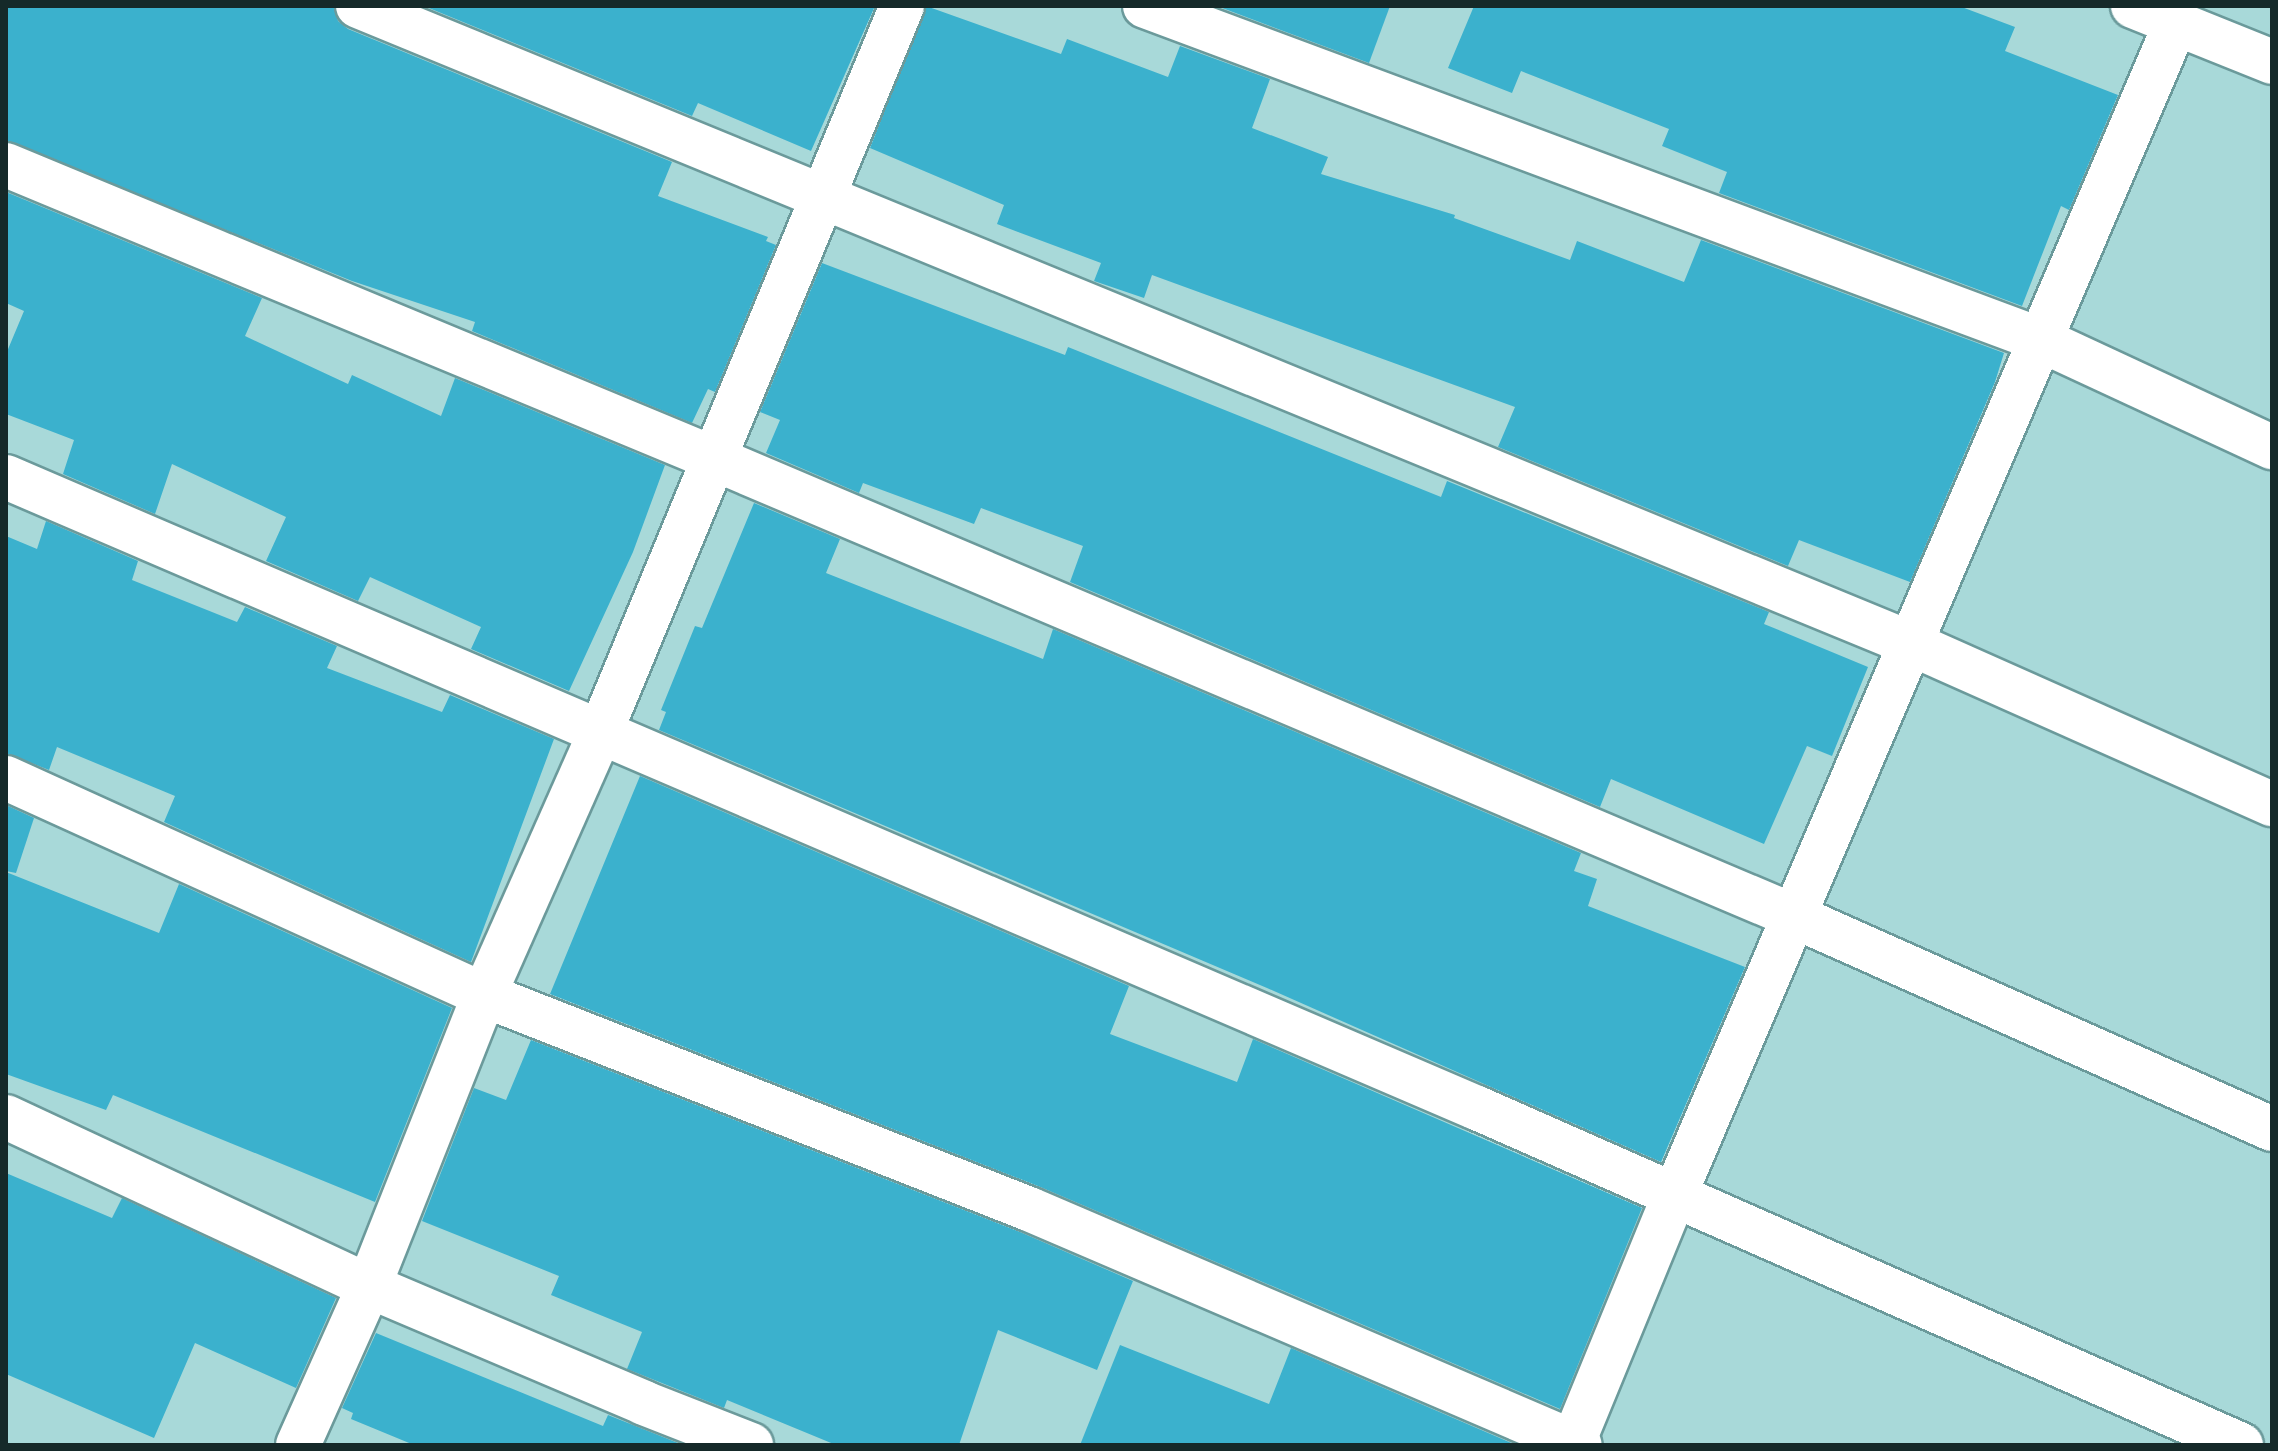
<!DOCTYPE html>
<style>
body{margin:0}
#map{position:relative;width:2278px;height:1451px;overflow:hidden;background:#a8d9d9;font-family:"Fira Sans Condensed",sans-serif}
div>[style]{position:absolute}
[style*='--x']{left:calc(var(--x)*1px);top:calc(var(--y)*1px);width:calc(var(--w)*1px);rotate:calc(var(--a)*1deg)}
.building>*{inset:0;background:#3bb1cd}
.roads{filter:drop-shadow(2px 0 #6b9a9b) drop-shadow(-2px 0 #6b9a9b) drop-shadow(0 2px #6b9a9b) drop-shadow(0 -2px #6b9a9b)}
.minor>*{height:44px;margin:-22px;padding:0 22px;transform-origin:22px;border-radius:22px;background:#fff}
span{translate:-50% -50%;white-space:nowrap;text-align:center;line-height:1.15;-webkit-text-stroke:6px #b5e6e6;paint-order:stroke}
.frame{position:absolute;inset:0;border:8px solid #152929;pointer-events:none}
</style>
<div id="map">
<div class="building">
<div style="clip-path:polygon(6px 6px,334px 6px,338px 21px,348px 29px,672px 162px,658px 196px,768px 237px,766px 241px,776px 245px,715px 392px,708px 389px,692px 423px,472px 331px,475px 322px,352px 281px,6px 141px)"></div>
<div style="clip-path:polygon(424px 6px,875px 6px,811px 151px,698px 103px,692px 116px)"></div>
<div style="clip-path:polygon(926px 6px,1061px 54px,1067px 39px,1168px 77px,1180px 46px,1270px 79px,1252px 128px,1328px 157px,1321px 174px,1455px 215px,1454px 218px,1570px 260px,1577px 241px,1684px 282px,1701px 240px,2004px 353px,1995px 382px,1910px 582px,1799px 540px,1788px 566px,1498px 447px,1515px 407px,1152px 275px,1144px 298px,1094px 281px,1101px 263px,997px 224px,1004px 205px,870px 148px)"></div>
<div style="clip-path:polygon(1217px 6px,1390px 6px,1369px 63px)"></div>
<div style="clip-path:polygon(1474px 6px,1959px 6px,2015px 27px,2005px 51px,2118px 95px,2069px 210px,2061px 206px,2022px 306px,1719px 193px,1727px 172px,1662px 146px,1669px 129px,1521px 71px,1512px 93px,1448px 68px)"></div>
<div style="clip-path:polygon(6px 192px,262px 298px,245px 336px,348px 384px,352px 375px,441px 416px,455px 378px,665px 465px,633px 552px,569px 691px,471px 649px,481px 627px,370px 577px,358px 601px,266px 561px,286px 517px,172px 464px,155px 514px,63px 474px,74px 440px,6px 414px,6px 354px,24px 311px,6px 303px)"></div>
<div style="clip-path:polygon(822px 263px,1065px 355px,1068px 347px,1441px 497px,1447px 481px,1769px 612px,1764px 624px,1868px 667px,1832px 756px,1807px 746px,1764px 844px,1611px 779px,1600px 807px,1070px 582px,1083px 546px,981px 508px,974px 524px,863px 483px,859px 493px,766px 453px,780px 420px,760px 412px)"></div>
<div style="clip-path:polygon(754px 503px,840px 539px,826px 573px,1043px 659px,1053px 629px,1581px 853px,1574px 871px,1597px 879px,1588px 906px,1745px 967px,1661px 1162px,1267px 988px,659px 730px,666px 712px,661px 710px,695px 626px,702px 628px)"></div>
<div style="clip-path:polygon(46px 521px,138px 561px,132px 580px,237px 622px,245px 607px,337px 646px,327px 668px,442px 712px,450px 695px,554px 739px,471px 962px,164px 822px,175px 796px,57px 747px,49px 770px,6px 753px,6px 536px,37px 549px)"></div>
<div style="clip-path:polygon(640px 776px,1129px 986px,1110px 1034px,1237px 1082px,1253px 1039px,1642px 1208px,1560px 1409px,1038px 1186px,550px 994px)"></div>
<div style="clip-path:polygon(6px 805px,34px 818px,16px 873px,6px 871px)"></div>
<div style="clip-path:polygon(6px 872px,159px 933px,179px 884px,452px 1008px,375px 1202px,113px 1095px,106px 1110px,6px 1074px)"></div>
<div style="clip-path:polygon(531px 1040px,1020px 1232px,1133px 1281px,1097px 1370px,998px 1330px,959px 1445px,836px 1445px,727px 1400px,724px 1408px,627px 1369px,642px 1332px,551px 1295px,559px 1276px,422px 1221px,474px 1088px,506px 1100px)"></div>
<div style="clip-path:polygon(6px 1173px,112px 1218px,122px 1198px,336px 1298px,296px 1388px,195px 1343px,154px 1438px,6px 1374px)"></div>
<div style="clip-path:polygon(376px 1333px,603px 1426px,608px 1415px,683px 1445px,414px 1445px,351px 1419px,353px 1413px,342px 1408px)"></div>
<div style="clip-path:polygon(1120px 1345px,1269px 1404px,1291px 1348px,1516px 1445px,1080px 1445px)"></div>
</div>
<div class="roads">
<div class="minor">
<div style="--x:358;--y:6;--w:1680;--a:22.32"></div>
<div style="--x:1912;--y:644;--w:394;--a:24"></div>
<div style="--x:1145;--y:6;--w:956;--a:20.44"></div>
<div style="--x:2041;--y:340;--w:255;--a:24.9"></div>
<div style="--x:2133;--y:6;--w:150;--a:21.9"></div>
<div style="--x:6;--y:165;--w:768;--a:22.52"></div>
<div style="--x:715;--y:459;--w:1174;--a:22.96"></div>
<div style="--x:1796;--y:917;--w:521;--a:24.01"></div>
<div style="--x:6;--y:477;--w:1601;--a:23.22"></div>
<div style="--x:1477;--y:1108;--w:835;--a:23.8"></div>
<div style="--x:6;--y:778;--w:525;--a:24.42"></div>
<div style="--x:484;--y:995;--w:586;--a:21.44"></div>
<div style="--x:1029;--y:1209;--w:599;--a:23.19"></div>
<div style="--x:6;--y:1117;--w:400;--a:25"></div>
<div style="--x:369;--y:1286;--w:299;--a:23"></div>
<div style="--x:644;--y:1403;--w:115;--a:21.4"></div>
<div style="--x:298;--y:1445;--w:174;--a:-65.9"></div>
<div style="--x:369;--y:1286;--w:313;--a:-68.4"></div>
<div style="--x:484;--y:995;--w:287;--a:-66.1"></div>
<div style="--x:600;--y:733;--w:787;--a:-67.44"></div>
<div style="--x:1572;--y:1445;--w:271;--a:-67.7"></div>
<div style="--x:1675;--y:1194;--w:1274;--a:-66.84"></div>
</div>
</div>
<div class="frame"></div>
</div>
